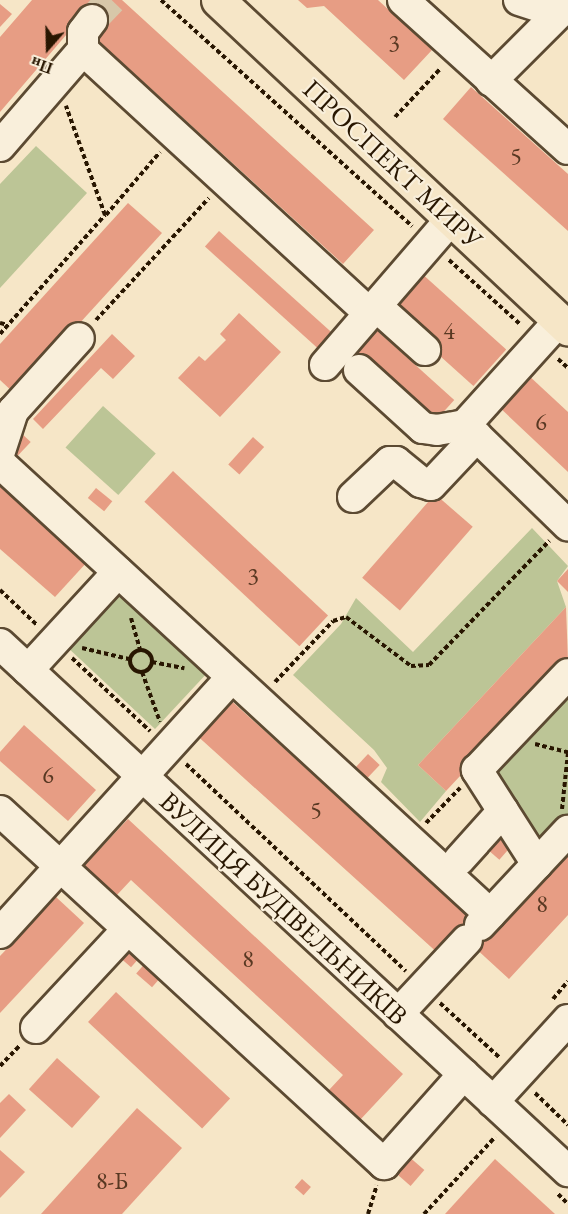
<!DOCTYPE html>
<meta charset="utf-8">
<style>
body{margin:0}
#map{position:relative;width:568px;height:1214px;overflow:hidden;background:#f6e6c7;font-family:"EB Garamond",serif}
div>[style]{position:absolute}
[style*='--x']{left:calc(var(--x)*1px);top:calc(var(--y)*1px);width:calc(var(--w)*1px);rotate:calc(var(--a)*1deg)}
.green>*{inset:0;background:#bcc596;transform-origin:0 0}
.building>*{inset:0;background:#e79d84;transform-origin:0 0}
.minor-tunnel>*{height:30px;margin-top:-15px;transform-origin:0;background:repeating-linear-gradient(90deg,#d7c7a9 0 30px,transparent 0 45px)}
.path>*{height:4px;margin-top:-2px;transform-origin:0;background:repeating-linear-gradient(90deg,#281601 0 4.5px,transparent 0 7.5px)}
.path>.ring{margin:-2px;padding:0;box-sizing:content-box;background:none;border:4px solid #281601;border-radius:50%}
.roads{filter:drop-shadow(2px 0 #5c4a32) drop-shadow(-2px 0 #5c4a32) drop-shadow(0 2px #5c4a32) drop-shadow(0 -2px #5c4a32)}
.minor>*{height:30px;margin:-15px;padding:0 15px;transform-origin:15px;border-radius:15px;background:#f9efdb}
.major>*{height:33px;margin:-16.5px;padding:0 16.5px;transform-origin:16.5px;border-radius:16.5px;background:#f6e6c7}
span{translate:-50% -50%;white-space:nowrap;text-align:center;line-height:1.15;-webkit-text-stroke:4.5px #f9efdb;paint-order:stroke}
.number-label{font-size:24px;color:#583822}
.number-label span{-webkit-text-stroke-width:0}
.street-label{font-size:27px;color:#281601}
.north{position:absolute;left:18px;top:18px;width:60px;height:60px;-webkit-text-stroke:4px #f9efdb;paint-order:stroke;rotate:200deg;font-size:16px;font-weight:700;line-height:24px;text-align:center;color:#281601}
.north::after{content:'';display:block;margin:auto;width:21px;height:27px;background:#281601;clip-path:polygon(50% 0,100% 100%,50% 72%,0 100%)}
</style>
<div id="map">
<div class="green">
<div style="clip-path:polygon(36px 146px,87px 193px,0 288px,0 184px)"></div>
<div style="left:103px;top:406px;width:71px;height:56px;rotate:42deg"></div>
<div style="clip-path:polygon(532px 528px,568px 566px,557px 581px,566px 607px,418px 765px,446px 791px,420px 822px,381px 782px,387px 768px,374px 750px,293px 675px,341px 624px,356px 598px,413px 652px)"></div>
<div style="left:126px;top:587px;width:118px;height:84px;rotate:43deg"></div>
<div style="clip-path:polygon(568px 674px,568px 831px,537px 864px,479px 772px)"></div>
</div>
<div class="building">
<div style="clip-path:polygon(32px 0,122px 0,374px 230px,343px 264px,91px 34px,85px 13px,0 112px,0 37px)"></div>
<div style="clip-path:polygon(298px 0,378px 0,432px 50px,404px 80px,324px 6px,307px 8px)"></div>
<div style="clip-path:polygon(0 4px,12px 14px,0 27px)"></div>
<div style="clip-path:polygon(471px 87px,568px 174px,568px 231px,443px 119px)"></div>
<div style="clip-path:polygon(128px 203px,162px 233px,15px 394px,0 380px,0 344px)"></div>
<div style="left:219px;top:231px;width:151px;height:21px;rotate:42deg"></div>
<div style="left:420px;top:272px;width:116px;height:49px;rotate:42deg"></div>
<div style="clip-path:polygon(239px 313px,281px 352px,220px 417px,178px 378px,199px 356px,205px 361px,226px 340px,220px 334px)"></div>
<div style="left:371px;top:325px;width:112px;height:31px;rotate:42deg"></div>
<div style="clip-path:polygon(112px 334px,135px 356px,113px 379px,101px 368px,43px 429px,33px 419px)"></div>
<div style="clip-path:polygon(527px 374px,568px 412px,568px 472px,497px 405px)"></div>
<div style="left:19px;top:431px;width:16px;height:19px;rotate:43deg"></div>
<div style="left:253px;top:437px;width:15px;height:37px;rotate:42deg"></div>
<div style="left:173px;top:471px;width:212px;height:42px;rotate:43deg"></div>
<div style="clip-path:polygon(0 483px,88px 561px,55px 597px,0 549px)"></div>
<div style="left:96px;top:488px;width:21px;height:13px;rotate:39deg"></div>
<div style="left:435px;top:494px;width:50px;height:111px;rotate:41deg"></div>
<div style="clip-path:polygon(568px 569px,568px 592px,557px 581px)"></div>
<div style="clip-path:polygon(566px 607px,568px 661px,446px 791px,418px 765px)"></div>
<div style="clip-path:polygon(226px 696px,488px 933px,568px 847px,568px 915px,509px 979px,461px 935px,441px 956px,193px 732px)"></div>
<div style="clip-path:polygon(24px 725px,96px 790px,68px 821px,0 761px,0 752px)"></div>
<div style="left:368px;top:754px;width:16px;height:18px;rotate:43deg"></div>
<div style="clip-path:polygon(128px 819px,403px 1074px,360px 1120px,329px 1090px,343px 1075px,144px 892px,131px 880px,116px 896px,84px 866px)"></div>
<div style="left:494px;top:834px;width:21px;height:16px;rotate:41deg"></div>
<div style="clip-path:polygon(56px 897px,84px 923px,0 1013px,0 956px)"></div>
<div style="left:127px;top:940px;width:21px;height:18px;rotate:41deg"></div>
<div style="left:148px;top:960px;width:21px;height:18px;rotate:41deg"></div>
<div style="left:116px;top:992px;width:156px;height:41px;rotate:43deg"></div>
<div style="left:57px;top:1058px;width:58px;height:42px;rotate:42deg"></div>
<div style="clip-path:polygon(9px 1094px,26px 1110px,0 1138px,0 1103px)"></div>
<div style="clip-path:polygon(137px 1108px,182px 1148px,122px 1214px,41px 1214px)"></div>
<div style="clip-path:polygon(0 1150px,25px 1172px,0 1198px)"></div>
<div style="left:407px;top:1155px;width:23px;height:21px;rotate:41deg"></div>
<div style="clip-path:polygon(495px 1159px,518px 1180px,555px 1214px,445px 1214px)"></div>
<div style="left:302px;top:1179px;width:12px;height:11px;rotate:42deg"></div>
</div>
<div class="minor-tunnel">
<div style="--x:92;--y:20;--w:28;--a:-46"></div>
</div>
<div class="path">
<div style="--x:161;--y:0;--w:338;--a:42"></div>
<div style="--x:395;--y:117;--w:67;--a:-46.8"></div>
<div style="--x:106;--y:215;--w:83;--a:-49.4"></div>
<div style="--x:449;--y:260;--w:97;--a:42.1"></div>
<div style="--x:96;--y:320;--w:166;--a:-47.2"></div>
<div style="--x:0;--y:323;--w:8;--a:14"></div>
<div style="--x:0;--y:334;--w:159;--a:-48.6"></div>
<div style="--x:105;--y:215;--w:116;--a:-109.7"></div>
<div style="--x:558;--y:359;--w:13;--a:42"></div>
<div style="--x:0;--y:590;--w:50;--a:43.4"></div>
<div style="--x:131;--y:618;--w:32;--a:74"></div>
<div style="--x:82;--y:648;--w:48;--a:13.2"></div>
<div class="ring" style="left:130px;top:650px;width:18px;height:18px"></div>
<div style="--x:72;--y:658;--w:107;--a:43.1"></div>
<div style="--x:152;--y:662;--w:33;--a:11"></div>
<div style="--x:142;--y:672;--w:53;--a:70.2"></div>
<div style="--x:275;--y:682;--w:84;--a:-46.4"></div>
<div style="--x:333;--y:621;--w:14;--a:-17"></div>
<div style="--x:346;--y:617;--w:81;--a:37"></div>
<div style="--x:411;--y:666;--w:18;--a:-3"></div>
<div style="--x:429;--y:665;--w:173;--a:-45.9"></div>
<div style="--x:535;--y:744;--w:34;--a:14"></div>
<div style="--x:186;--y:764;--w:302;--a:43.3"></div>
<div style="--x:562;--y:809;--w:56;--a:-83.9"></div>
<div style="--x:426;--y:823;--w:49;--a:-45.8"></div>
<div style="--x:553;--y:999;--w:23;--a:-50"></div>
<div style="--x:440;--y:1003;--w:81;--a:42.5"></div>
<div style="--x:0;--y:1066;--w:28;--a:-46"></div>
<div style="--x:535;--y:1093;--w:46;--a:44.1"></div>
<div style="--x:558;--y:1194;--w:14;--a:45"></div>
<div style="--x:368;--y:1214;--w:30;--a:-73"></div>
<div style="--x:424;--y:1214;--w:105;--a:-47.3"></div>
</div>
<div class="roads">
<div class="minor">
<div style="--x:403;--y:0;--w:222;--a:42.1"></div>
<div style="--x:519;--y:0;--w:42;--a:18"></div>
<div style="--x:83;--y:50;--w:389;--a:42.6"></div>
<div style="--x:491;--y:81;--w:109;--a:-45"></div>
<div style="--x:0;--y:146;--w:127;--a:-49.2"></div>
<div style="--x:83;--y:50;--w:18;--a:-90"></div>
<div style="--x:83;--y:32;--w:15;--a:-53"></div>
<div style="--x:376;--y:306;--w:66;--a:41.9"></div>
<div style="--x:559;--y:321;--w:140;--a:132.1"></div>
<div style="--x:465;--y:425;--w:144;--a:44.2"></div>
<div style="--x:325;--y:365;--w:193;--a:-49.2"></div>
<div style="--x:359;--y:370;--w:86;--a:42.2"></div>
<div style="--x:423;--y:428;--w:14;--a:8"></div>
<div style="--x:437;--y:430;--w:28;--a:-10"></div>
<div style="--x:0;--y:451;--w:42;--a:-72"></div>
<div style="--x:13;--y:411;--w:98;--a:-47.9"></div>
<div style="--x:0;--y:463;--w:666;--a:42.63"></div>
<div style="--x:353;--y:497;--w:51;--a:-43.4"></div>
<div style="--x:390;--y:462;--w:6;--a:0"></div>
<div style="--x:396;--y:462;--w:32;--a:39"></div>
<div style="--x:421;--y:482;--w:10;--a:17"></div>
<div style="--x:431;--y:485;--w:67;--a:-46.8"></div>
<div style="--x:0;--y:644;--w:775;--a:42.86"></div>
<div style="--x:28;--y:670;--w:133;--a:-47.4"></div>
<div style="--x:0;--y:811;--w:522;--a:42.59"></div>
<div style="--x:384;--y:1164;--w:120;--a:-48.4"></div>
<div style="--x:459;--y:860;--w:66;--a:-48.1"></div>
<div style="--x:537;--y:864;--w:112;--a:-122.6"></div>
<div style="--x:477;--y:770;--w:132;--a:-46.5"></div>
<div style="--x:480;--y:925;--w:129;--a:-46.9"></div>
<div style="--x:0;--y:933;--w:345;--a:-47.8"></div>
<div style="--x:398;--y:1014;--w:101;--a:-47"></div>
<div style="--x:36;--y:1028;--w:135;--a:-47.1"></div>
<div style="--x:493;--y:1102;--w:111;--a:-47.6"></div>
</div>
<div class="major">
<div style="--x:218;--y:0;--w:480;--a:43.2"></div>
</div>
</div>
<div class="number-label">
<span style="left:394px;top:43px">3</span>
<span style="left:516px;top:156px">5</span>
<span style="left:449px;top:331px">4</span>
<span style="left:541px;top:422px">6</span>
<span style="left:253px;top:576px">3</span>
<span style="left:48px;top:775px">6</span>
<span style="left:316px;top:810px">5</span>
<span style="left:542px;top:904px">8</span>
<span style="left:248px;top:959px">8</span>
<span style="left:112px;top:1181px">8-Б</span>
</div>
<div class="street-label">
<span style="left:393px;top:164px;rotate:43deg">ПРОСПЕКТ МИРУ</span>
<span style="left:284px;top:908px;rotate:43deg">ВУЛИЦЯ БУДІВЕЛЬНИКІВ</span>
</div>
<div class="north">Пн</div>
</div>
